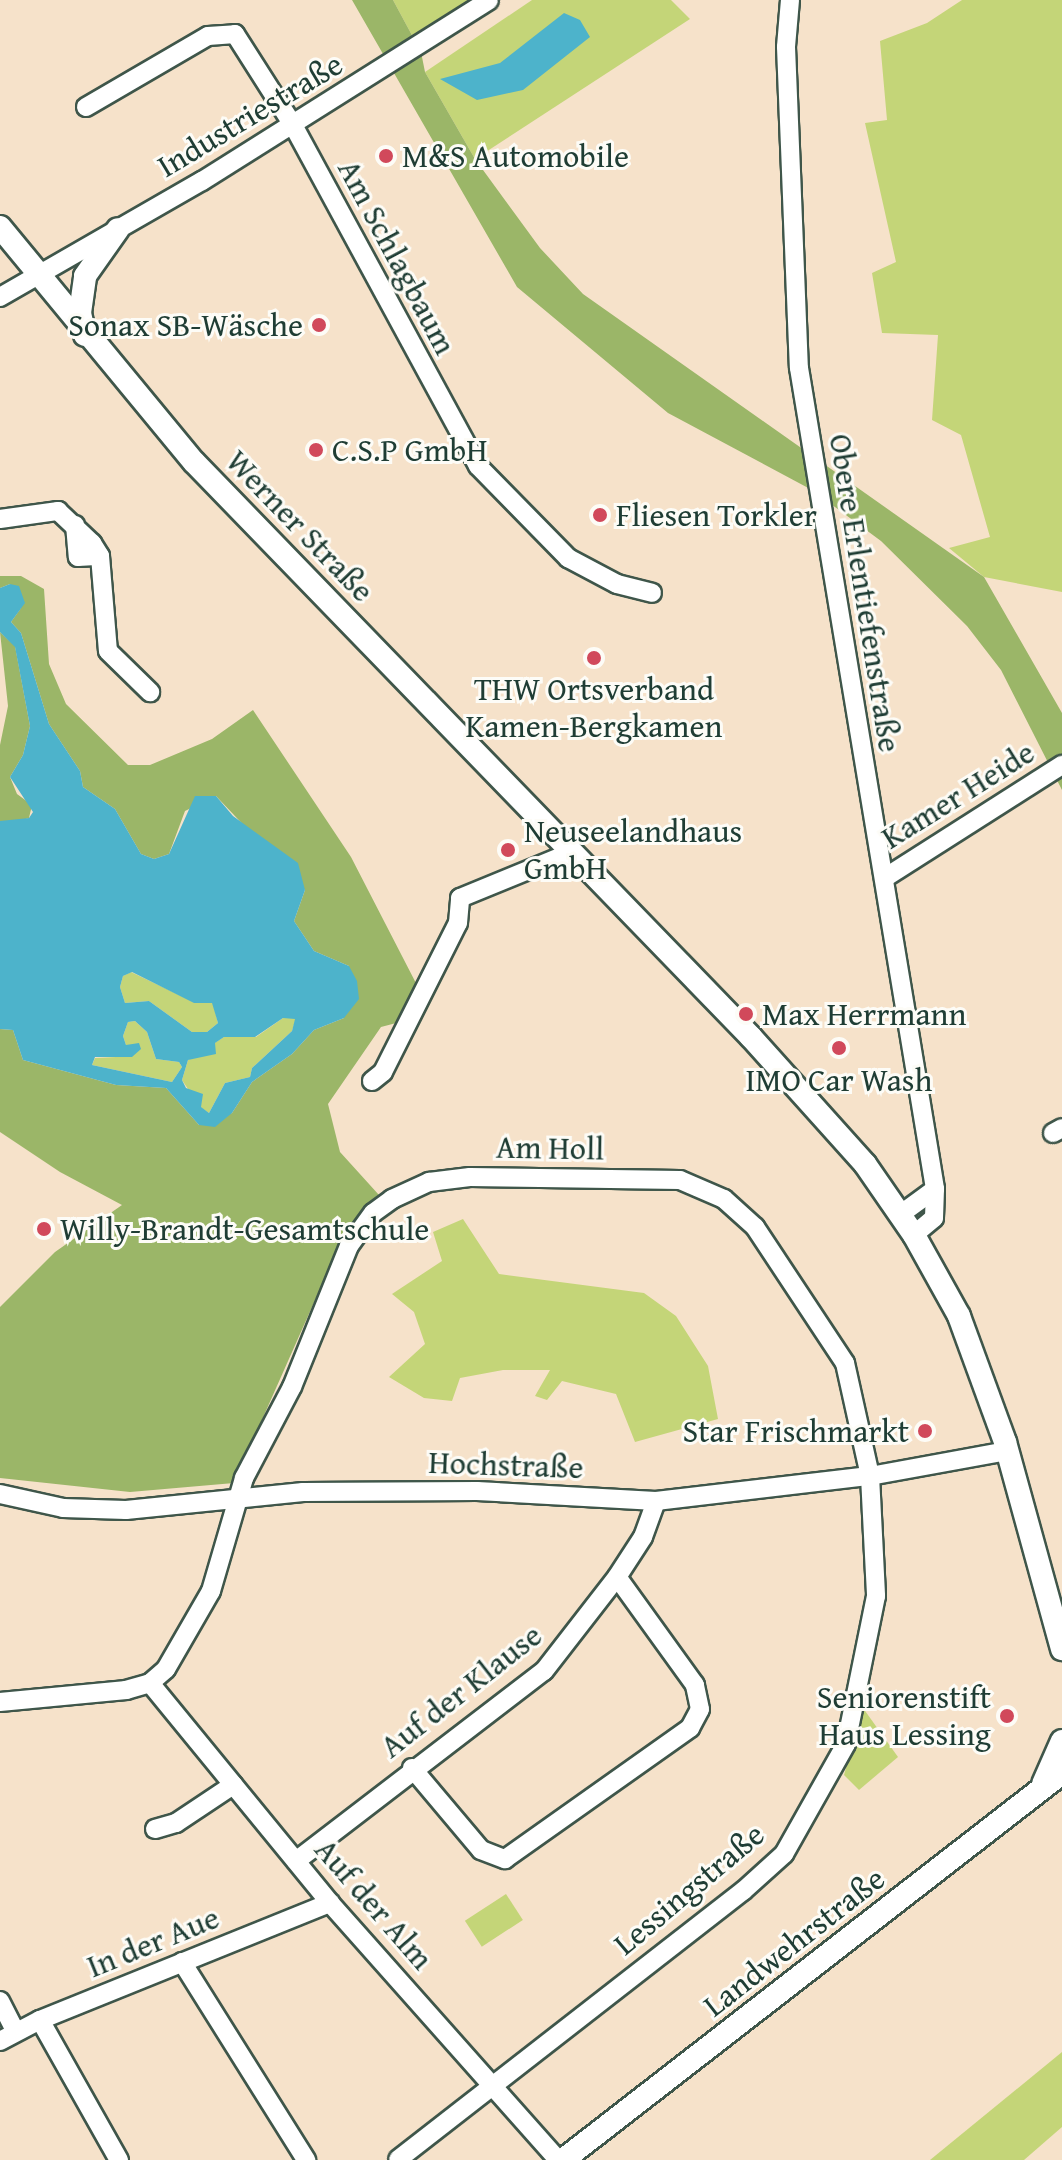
<!DOCTYPE html>
<meta charset="utf-8">
<style>
body{margin:0}
#map{position:relative;width:1062px;height:2160px;overflow:hidden;background:#f6e2ca;font-family:"Gentium Book Plus",serif}
div>[style]{position:absolute}
[style*='--x']{left:calc(var(--x)*1px);top:calc(var(--y)*1px);width:calc(var(--w)*1px);rotate:calc(var(--a)*1deg)}
.green>*{inset:0;background:#c4d578;transform-origin:0 0}
.forest>*{inset:0;background:#9bb668}
.water>*{inset:0;background:#4db3cb}
.roads{filter:drop-shadow(2px 0 #3f564a) drop-shadow(-2px 0 #3f564a) drop-shadow(0 2px #3f564a) drop-shadow(0 -2px #3f564a)}
.minor>*{height:18px;margin:-9px;padding:0 9px;transform-origin:9px;border-radius:9px;background:#fff}
.major>*{height:22px;margin:-11px;padding:0 11px;transform-origin:11px;border-radius:11px;background:#fff}
.dots>*{width:22px;height:22px;translate:-50% -50%;box-sizing:border-box;border:4px solid #fdfcf7;border-radius:50%}
span{translate:-50% -50%;white-space:nowrap;text-align:center;line-height:1.15;-webkit-text-stroke:6px #fdfcf7;paint-order:stroke}
.street-label{font-size:32px;color:#1f3d34}
.poi-label{font-size:32px;color:#1f3d34}
.left{translate:0 -50%;text-align:left}
.right{translate:-100% -50%;text-align:right}
</style>
<div id="map">
<div class="green">
<div style="clip-path:polygon(393px 0,497px 0,421px 52px)"></div>
<div style="clip-path:polygon(532px 0,671px 0,690px 19px,475px 159px,425px 72px)"></div>
<div style="clip-path:polygon(962px 0,1062px 0,1062px 592px,984px 577px,949px 548px,990px 537px,961px 435px,932px 420px,938px 335px,882px 333px,872px 273px,896px 262px,865px 123px,887px 120px,880px 41px,927px 23px)"></div>
<div style="clip-path:polygon(131px 972px,194px 1002px,213px 1003px,218px 1023px,207px 1032px,192px 1032px,149px 1001px,125px 1003px,120px 987px,123px 976px)"></div>
<div style="clip-path:polygon(283px 1018px,296px 1018px,292px 1031px,252px 1068px,250px 1077px,225px 1083px,209px 1113px,200px 1107px,182px 1080px,188px 1060px,224px 1037px,256px 1037px)"></div>
<div style="clip-path:polygon(135px 1021px,147px 1032px,156px 1059px,179px 1062px,182px 1067px,172px 1082px,92px 1065px,95px 1058px,116px 1057px,126px 1045px,123px 1036px,128px 1022px)"></div>
<div style="clip-path:polygon(463px 1219px,499px 1274px,644px 1293px,676px 1316px,708px 1366px,718px 1419px,635px 1442px,616px 1394px,562px 1381px,547px 1400px,535px 1396px,550px 1370px,503px 1370px,460px 1378px,452px 1401px,424px 1398px,389px 1377px,425px 1344px,414px 1312px,392px 1294px,442px 1261px,433px 1232px)"></div>
<div style="clip-path:polygon(863px 1708px,898px 1757px,859px 1790px,844px 1775px)"></div>
<div style="left:506px;top:1894px;width:31px;height:49px;rotate:57deg"></div>
<div style="clip-path:polygon(1062px 2052px,1062px 2127px,1024px 2160px,930px 2160px)"></div>
</div>
<div class="forest">
<div style="clip-path:polygon(352px 0,393px 0,421px 52px,425px 72px,475px 159px,540px 248px,583px 294px,984px 577px,1062px 713px,1062px 790px,1001px 670px,967px 626px,881px 541px,812px 490px,668px 413px,517px 287px)"></div>
<div style="clip-path:polygon(0 576px,21px 576px,44px 589px,49px 664px,66px 704px,128px 765px,150px 765px,212px 739px,253px 710px,351px 857px,419px 989px,400px 1022px,381px 1027px,328px 1104px,340px 1152px,379px 1195px,347px 1228px,234px 1483px,130px 1492px,0 1478px,0 1307px,55px 1252px,122px 1205px,60px 1172px,0 1132px,0 1029px,13px 1030px,23px 1060px,116px 1085px,166px 1088px,199px 1125px,232px 1113px,252px 1082px,292px 1054px,314px 1030px,344px 1018px,349px 966px,314px 951px,294px 921px,305px 890px,216px 796px,185px 811px,169px 854px,154px 859px,141px 854px,115px 809px,83px 787px,80px 771px,49px 724px,21px 633px,11px 622px,21px 608px,10px 584px,0 588px)"></div>
<div style="clip-path:polygon(0 632px,15px 646px,30px 726px,23px 755px,10px 777px,17px 794px,32px 805px,29px 818px,19px 821px,0 821px,0 745px,8px 706px)"></div>
</div>
<div class="water">
<div style="clip-path:polygon(564px 13px,580px 20px,590px 37px,523px 90px,477px 100px,440px 79px,500px 63px)"></div>
<div style="clip-path:polygon(evenodd,10px 584px,19px 586px,25px 603px,11px 622px,21px 633px,49px 724px,80px 771px,83px 787px,115px 809px,141px 854px,154px 859px,169px 854px,195px 796px,216px 796px,233px 816px,298px 863px,305px 890px,294px 921px,314px 951px,349px 966px,357px 981px,359px 999px,344px 1018px,314px 1030px,292px 1054px,252px 1082px,232px 1113px,215px 1127px,199px 1125px,166px 1088px,116px 1085px,23px 1060px,13px 1030px,0 1029px,0 821px,29px 818px,33px 812px,10px 777px,23px 755px,30px 726px,15px 647px,0 632px,0 588px,10px 584px,132px 972px,194px 1003px,212px 1003px,218px 1023px,207px 1032px,192px 1032px,149px 1001px,125px 1003px,120px 987px,123px 976px,132px 972px,10px 584px,283px 1018px,295px 1019px,292px 1031px,252px 1068px,250px 1077px,225px 1083px,209px 1113px,201px 1107px,203px 1094px,186px 1088px,182px 1080px,188px 1060px,216px 1054px,215px 1043px,224px 1037px,255px 1037px,283px 1018px,10px 584px,135px 1021px,147px 1032px,156px 1059px,179px 1062px,182px 1067px,172px 1082px,92px 1065px,95px 1057px,132px 1057px,141px 1049px,139px 1043px,126px 1045px,123px 1036px,128px 1022px,135px 1021px)"></div>
</div>
<div class="roads">
<div class="minor">
<div style="--x:790;--y:0;--w:47;--a:94.9"></div>
<div style="--x:786;--y:47;--w:321;--a:87.7"></div>
<div style="--x:799;--y:368;--w:832;--a:80.59"></div>
<div style="--x:935;--y:1189;--w:29;--a:92"></div>
<div style="--x:934;--y:1218;--w:26;--a:140"></div>
<div style="--x:86;--y:107;--w:141;--a:-30.2"></div>
<div style="--x:208;--y:36;--w:27;--a:-4"></div>
<div style="--x:235;--y:34;--w:108;--a:57.5"></div>
<div style="--x:293;--y:125;--w:388;--a:61.5"></div>
<div style="--x:478;--y:466;--w:129;--a:45.6"></div>
<div style="--x:568;--y:558;--w:55;--a:28"></div>
<div style="--x:617;--y:584;--w:36;--a:14"></div>
<div style="--x:0;--y:297;--w:233;--a:-29.9"></div>
<div style="--x:202;--y:181;--w:339;--a:-32.2"></div>
<div style="--x:0;--y:519;--w:59;--a:-7.9"></div>
<div style="--x:58;--y:511;--w:47;--a:43.3"></div>
<div style="--x:92;--y:543;--w:15;--a:58"></div>
<div style="--x:100;--y:556;--w:95;--a:85.2"></div>
<div style="--x:108;--y:651;--w:59;--a:44.3"></div>
<div style="--x:75;--y:525;--w:32;--a:85"></div>
<div style="--x:78;--y:557;--w:22;--a:-3"></div>
<div style="--x:886;--y:877;--w:209;--a:-32.5"></div>
<div style="--x:372;--y:1081;--w:14;--a:-39"></div>
<div style="--x:383;--y:1072;--w:167;--a:-63.3"></div>
<div style="--x:458;--y:923;--w:25;--a:-85"></div>
<div style="--x:460;--y:898;--w:121;--a:-22.3"></div>
<div style="--x:1053;--y:1133;--w:10;--a:-29"></div>
<div style="--x:901;--y:1214;--w:42;--a:-36.3"></div>
<div style="--x:0;--y:1494;--w:65;--a:12.5"></div>
<div style="--x:63;--y:1508;--w:63;--a:1.8"></div>
<div style="--x:126;--y:1510;--w:178;--a:-5.8"></div>
<div style="--x:303;--y:1492;--w:174;--a:-0.3"></div>
<div style="--x:477;--y:1491;--w:179;--a:3.2"></div>
<div style="--x:656;--y:1501;--w:215;--a:-6.7"></div>
<div style="--x:870;--y:1476;--w:140;--a:-10.3"></div>
<div style="--x:150;--y:1683;--w:284;--a:50.7"></div>
<div style="--x:330;--y:1903;--w:344;--a:48.4"></div>
<div style="--x:0;--y:1702;--w:127;--a:-5.4"></div>
<div style="--x:126;--y:1690;--w:25;--a:-16"></div>
<div style="--x:150;--y:1683;--w:21;--a:-41"></div>
<div style="--x:166;--y:1669;--w:90;--a:-60"></div>
<div style="--x:211;--y:1591;--w:118;--a:-73.7"></div>
<div style="--x:244;--y:1478;--w:103;--a:-62.2"></div>
<div style="--x:292;--y:1387;--w:152;--a:-68"></div>
<div style="--x:349;--y:1246;--w:41;--a:-54"></div>
<div style="--x:373;--y:1213;--w:24;--a:-36"></div>
<div style="--x:392;--y:1199;--w:41;--a:-24.7"></div>
<div style="--x:429;--y:1182;--w:41;--a:-7"></div>
<div style="--x:470;--y:1177;--w:210;--a:0.8"></div>
<div style="--x:680;--y:1180;--w:48;--a:23.4"></div>
<div style="--x:724;--y:1199;--w:42;--a:42.1"></div>
<div style="--x:755;--y:1227;--w:163;--a:56.5"></div>
<div style="--x:845;--y:1363;--w:116;--a:77.5"></div>
<div style="--x:870;--y:1476;--w:120;--a:87.1"></div>
<div style="--x:876;--y:1596;--w:151;--a:101.5"></div>
<div style="--x:846;--y:1744;--w:126;--a:119.4"></div>
<div style="--x:784;--y:1854;--w:55;--a:137.9"></div>
<div style="--x:743;--y:1891;--w:437;--a:142.1"></div>
<div style="--x:412;--y:1768;--w:107;--a:49.9"></div>
<div style="--x:481;--y:1850;--w:26;--a:21"></div>
<div style="--x:505;--y:1859;--w:227;--a:-35.3"></div>
<div style="--x:690;--y:1728;--w:21;--a:-62"></div>
<div style="--x:700;--y:1709;--w:25;--a:-102"></div>
<div style="--x:695;--y:1685;--w:133;--a:-125.8"></div>
<div style="--x:155;--y:1829;--w:22;--a:-16"></div>
<div style="--x:176;--y:1823;--w:69;--a:-33.7"></div>
<div style="--x:296;--y:1861;--w:312;--a:-37.5"></div>
<div style="--x:544;--y:1671;--w:119;--a:-52.2"></div>
<div style="--x:617;--y:1577;--w:48;--a:-57"></div>
<div style="--x:643;--y:1537;--w:38;--a:-70"></div>
<div style="--x:182;--y:1962;--w:234;--a:57.9"></div>
<div style="--x:0;--y:2001;--w:34;--a:63"></div>
<div style="--x:40;--y:2020;--w:161;--a:60.6"></div>
<div style="--x:0;--y:2041;--w:45;--a:-27.7"></div>
<div style="--x:40;--y:2020;--w:313;--a:-22"></div>
</div>
<div class="major">
<div style="--x:0;--y:227;--w:305;--a:50.5"></div>
<div style="--x:194;--y:462;--w:801;--a:45.91"></div>
<div style="--x:751;--y:1037;--w:171;--a:48.1"></div>
<div style="--x:865;--y:1164;--w:86;--a:55.4"></div>
<div style="--x:914;--y:1235;--w:93;--a:60.9"></div>
<div style="--x:959;--y:1316;--w:134;--a:69.9"></div>
<div style="--x:1005;--y:1442;--w:215;--a:74.6"></div>
<div style="--x:85;--y:335;--w:23;--a:-103"></div>
<div style="--x:80;--y:313;--w:37;--a:-82"></div>
<div style="--x:85;--y:276;--w:57;--a:-54.9"></div>
<div style="--x:1043;--y:1784;--w:47;--a:-66.2"></div>
<div style="--x:563;--y:2160;--w:631;--a:-37.8"></div>
</div>
</div>
<div class="dots">
<div style="left:386px;top:156px;background:#d1495b"></div>
<div style="left:319px;top:325px;background:#d1495b"></div>
<div style="left:316px;top:450px;background:#d1495b"></div>
<div style="left:600px;top:515px;background:#d1495b"></div>
<div style="left:594px;top:658px;background:#d1495b"></div>
<div style="left:508px;top:850px;background:#d1495b"></div>
<div style="left:746px;top:1014px;background:#d1495b"></div>
<div style="left:839px;top:1048px;background:#d1495b"></div>
<div style="left:44px;top:1229px;background:#d1495b"></div>
<div style="left:925px;top:1431px;background:#d1495b"></div>
<div style="left:1007px;top:1716px;background:#d1495b"></div>
</div>
<div class="street-label">
<span style="left:250px;top:115px;rotate:-31deg">Industriestraße</span>
<span style="left:397px;top:257px;rotate:62deg">Am Schlagbaum</span>
<span style="left:300px;top:526px;rotate:46deg">Werner Straße</span>
<span style="left:865px;top:593px;rotate:81deg">Obere Erlentiefenstraße</span>
<span style="left:958px;top:795px;rotate:-32deg">Kamer Heide</span>
<span style="left:550px;top:1148px;rotate:1deg">Am Holl</span>
<span style="left:506px;top:1465px;rotate:2deg">Hochstraße</span>
<span style="left:461px;top:1691px;rotate:-38deg">Auf der Klause</span>
<span style="left:689px;top:1889px;rotate:-40deg">Lessingstraße</span>
<span style="left:374px;top:1904px;rotate:49deg">Auf der Alm</span>
<span style="left:153px;top:1942px;rotate:-22deg">In der Aue</span>
<span style="left:794px;top:1942px;rotate:-38deg">Landwehrstraße</span>
</div>
<div class="poi-label">
<span class="left" style="left:402px;top:156px">M&amp;S Automobile</span>
<span class="right" style="left:303px;top:325px">Sonax SB-Wäsche</span>
<span class="left" style="left:332px;top:450px">C.S.P GmbH</span>
<span class="left" style="left:616px;top:515px">Fliesen Torkler</span>
<span style="left:594px;top:708px">THW Ortsverband<br>Kamen-Bergkamen</span>
<span class="left" style="left:524px;top:850px">Neuseelandhaus<br>GmbH</span>
<span class="left" style="left:762px;top:1014px">Max Herrmann</span>
<span style="left:839px;top:1080px">IMO Car Wash</span>
<span class="left" style="left:60px;top:1229px">Willy-Brandt-Gesamtschule</span>
<span class="right" style="left:909px;top:1431px">Star Frischmarkt</span>
<span class="right" style="left:991px;top:1716px">Seniorenstift<br>Haus Lessing</span>
</div>
</div>
